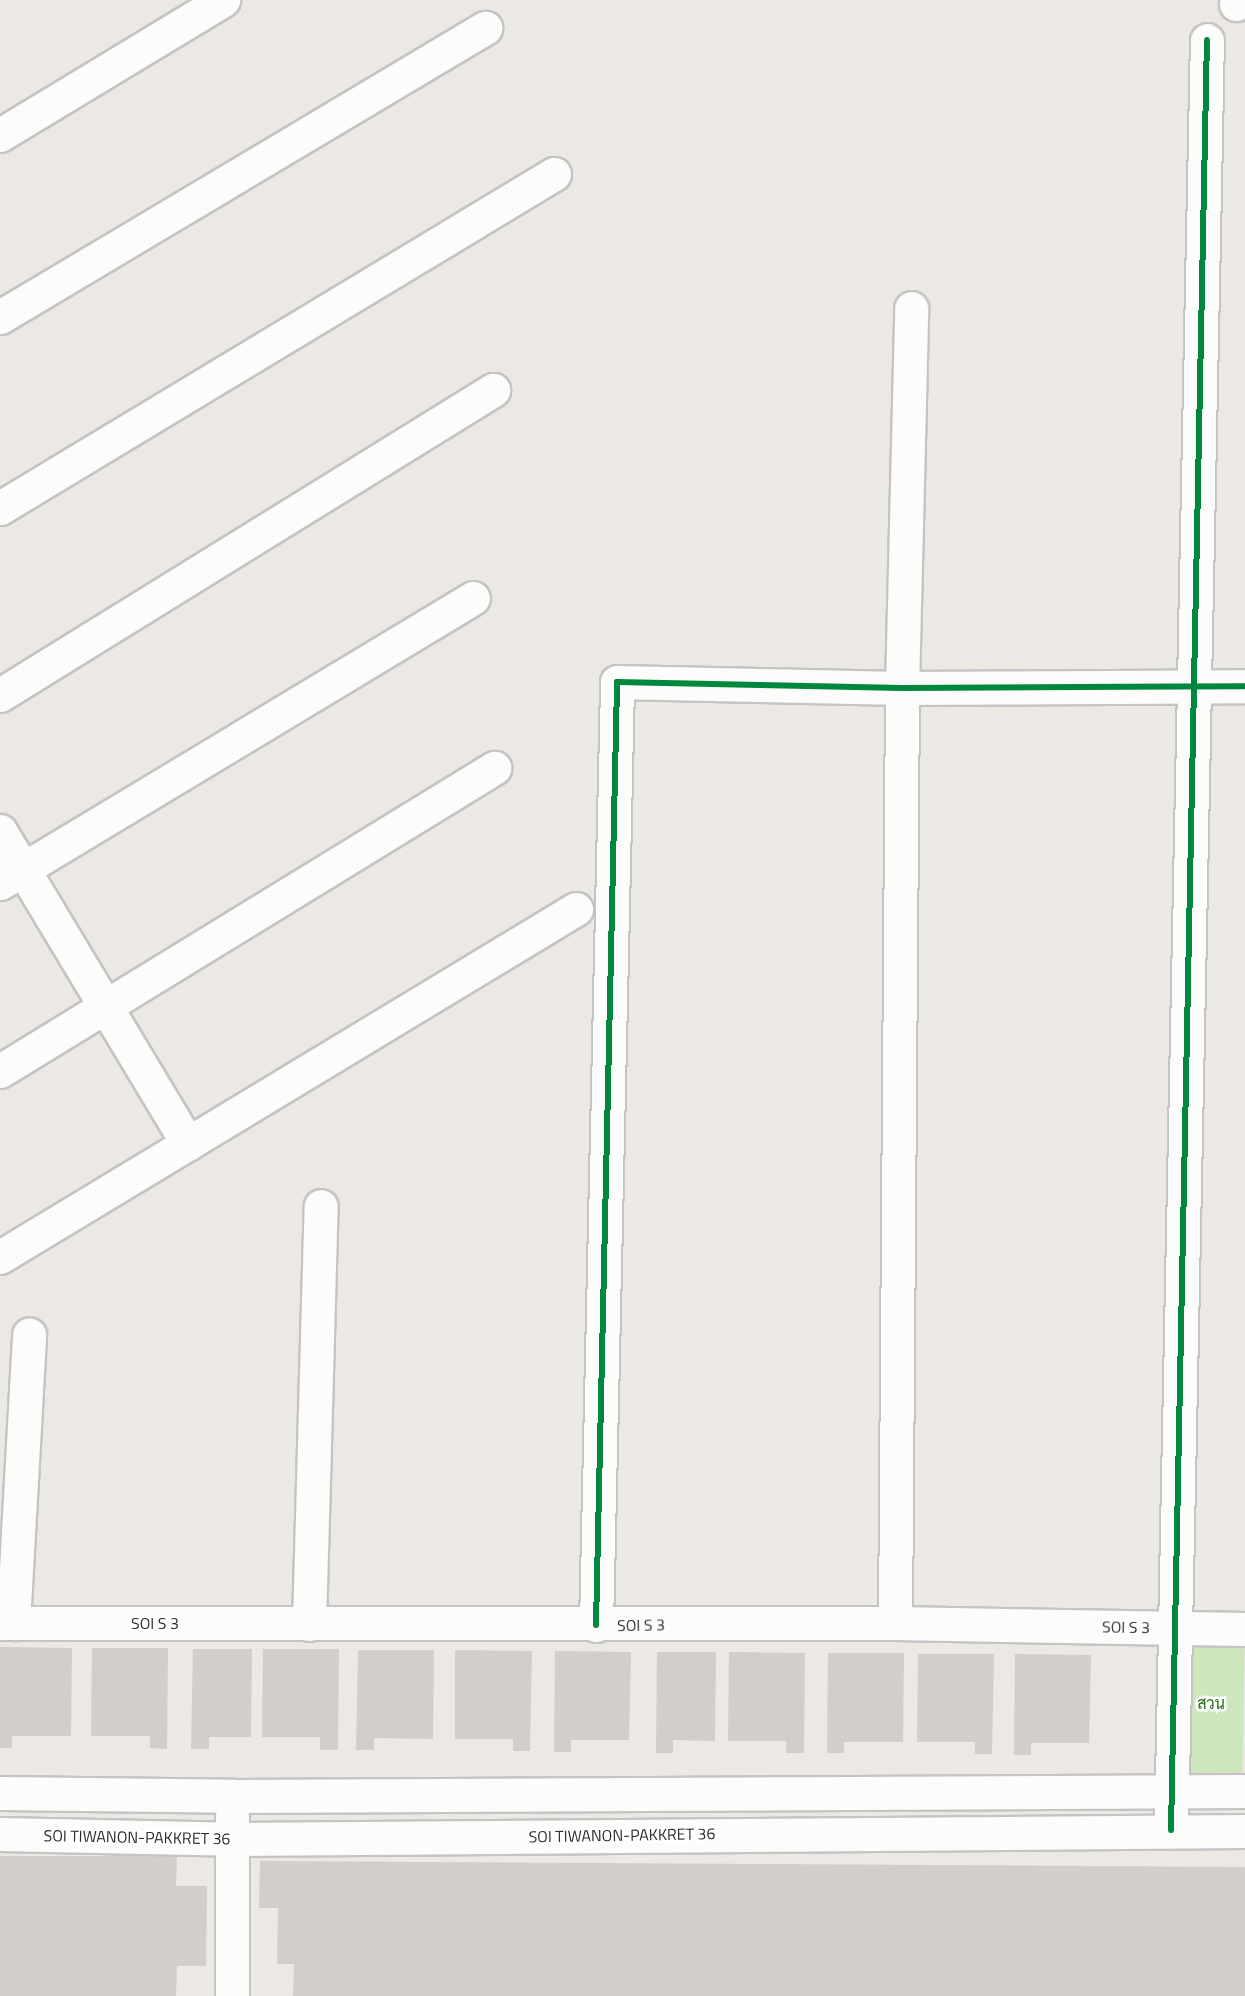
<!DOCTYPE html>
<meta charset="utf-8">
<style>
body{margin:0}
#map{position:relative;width:1245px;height:1996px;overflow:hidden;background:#ece8e4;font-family:"Titillium Web",Sarabun,sans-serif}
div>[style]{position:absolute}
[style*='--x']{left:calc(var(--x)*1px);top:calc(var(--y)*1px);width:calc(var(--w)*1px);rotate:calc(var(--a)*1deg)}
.green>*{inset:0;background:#cee6be;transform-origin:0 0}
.building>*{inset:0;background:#d1cecb}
.roads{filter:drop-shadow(2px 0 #c5c4c5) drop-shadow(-2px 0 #c5c4c5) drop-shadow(0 2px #c5c4c5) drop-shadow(0 -2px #c5c4c5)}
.minor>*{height:33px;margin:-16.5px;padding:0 16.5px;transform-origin:16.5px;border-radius:16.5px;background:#fcfcfb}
.cycleway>*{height:6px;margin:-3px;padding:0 3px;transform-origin:3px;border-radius:3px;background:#00873e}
span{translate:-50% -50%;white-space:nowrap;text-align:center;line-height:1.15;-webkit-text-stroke:5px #fff;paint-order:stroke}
.street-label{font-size:16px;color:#2e2e2e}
.park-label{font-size:16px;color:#2c6e1b}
</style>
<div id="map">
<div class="green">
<div style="left:1178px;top:1628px;width:67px;height:148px;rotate:1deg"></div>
</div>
<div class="building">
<div style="clip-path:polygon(0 1647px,72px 1648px,71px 1736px,12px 1736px,12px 1748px,0 1748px)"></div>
<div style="clip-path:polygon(92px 1648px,168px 1648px,167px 1749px,150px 1748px,150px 1736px,91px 1736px)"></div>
<div style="clip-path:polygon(193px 1649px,252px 1649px,251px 1737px,209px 1737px,209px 1749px,191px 1749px)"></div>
<div style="clip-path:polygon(263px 1649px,339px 1649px,338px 1750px,320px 1750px,320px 1737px,262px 1737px)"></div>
<div style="clip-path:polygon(358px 1650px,434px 1650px,433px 1739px,374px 1738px,374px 1750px,356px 1750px)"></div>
<div style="clip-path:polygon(455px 1650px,532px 1651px,530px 1751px,513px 1751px,513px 1739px,455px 1739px)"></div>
<div style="clip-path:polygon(555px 1651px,631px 1652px,629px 1740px,571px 1740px,571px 1752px,554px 1752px)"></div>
<div style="clip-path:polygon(657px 1652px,716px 1652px,715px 1741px,673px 1740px,673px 1753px,656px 1753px)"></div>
<div style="clip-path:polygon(729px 1652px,805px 1653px,804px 1753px,786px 1753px,786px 1741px,728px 1741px)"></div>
<div style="clip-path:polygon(828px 1653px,904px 1653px,903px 1742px,844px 1742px,844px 1753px,827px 1753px)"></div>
<div style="clip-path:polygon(918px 1654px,994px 1654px,992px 1754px,975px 1754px,975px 1742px,917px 1742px)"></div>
<div style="clip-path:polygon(1015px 1654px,1091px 1655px,1089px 1743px,1031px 1743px,1031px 1755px,1014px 1755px)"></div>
<div style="clip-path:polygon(0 1856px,177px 1856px,176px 1886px,207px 1886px,206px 1966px,177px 1966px,176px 1996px,0 1996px)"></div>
<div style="clip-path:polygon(260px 1861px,1245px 1867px,1245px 1996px,293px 1996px,294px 1964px,277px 1964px,278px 1908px,259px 1908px)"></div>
</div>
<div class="roads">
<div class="minor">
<div style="--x:1236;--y:4;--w:5;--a:-53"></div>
<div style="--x:0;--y:135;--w:261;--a:-31.2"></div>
<div style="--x:0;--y:317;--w:565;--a:-30.79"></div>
<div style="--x:0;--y:508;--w:647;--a:-31.09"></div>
<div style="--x:0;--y:695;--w:580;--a:-31.74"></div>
<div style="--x:0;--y:831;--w:365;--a:59"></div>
<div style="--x:0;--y:883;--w:552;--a:-31.07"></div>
<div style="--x:0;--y:1071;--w:580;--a:-31.52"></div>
<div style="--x:0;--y:1257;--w:673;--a:-31.14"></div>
<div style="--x:0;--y:1623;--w:895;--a:0"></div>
<div style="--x:895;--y:1623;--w:350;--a:1"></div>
<div style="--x:13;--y:1623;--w:289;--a:-86.8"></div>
<div style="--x:895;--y:1623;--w:935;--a:-89.57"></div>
<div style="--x:902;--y:688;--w:380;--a:-88.6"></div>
<div style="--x:309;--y:1624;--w:418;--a:-88.4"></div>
<div style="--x:596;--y:1625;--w:943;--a:-88.72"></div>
<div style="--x:617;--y:682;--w:285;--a:1.2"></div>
<div style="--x:902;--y:688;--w:343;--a:-0.3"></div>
<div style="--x:0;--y:1793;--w:233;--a:0.7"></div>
<div style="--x:233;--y:1796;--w:1012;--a:-0.28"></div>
<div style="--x:1171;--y:1830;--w:1790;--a:-88.85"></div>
<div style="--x:0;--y:1834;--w:231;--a:1.2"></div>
<div style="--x:231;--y:1839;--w:1014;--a:-0.45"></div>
<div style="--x:232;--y:1996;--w:180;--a:-90"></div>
</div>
</div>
<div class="cycleway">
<div style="--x:596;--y:1625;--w:943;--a:-88.72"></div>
<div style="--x:617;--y:682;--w:285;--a:1.2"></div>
<div style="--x:902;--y:688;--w:343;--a:-0.3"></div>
<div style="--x:1171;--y:1830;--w:1790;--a:-88.85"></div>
</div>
<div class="street-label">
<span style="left:155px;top:1623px">SOI S 3</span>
<span style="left:641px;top:1625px;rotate:-1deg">SOI S 3</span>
<span style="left:1126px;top:1627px;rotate:1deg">SOI S 3</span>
<span style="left:622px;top:1835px;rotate:-1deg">SOI TIWANON-PAKKRET 36</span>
<span style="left:137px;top:1837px;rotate:1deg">SOI TIWANON-PAKKRET 36</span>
</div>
<div class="park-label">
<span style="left:1211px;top:1703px">สวน</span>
</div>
</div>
